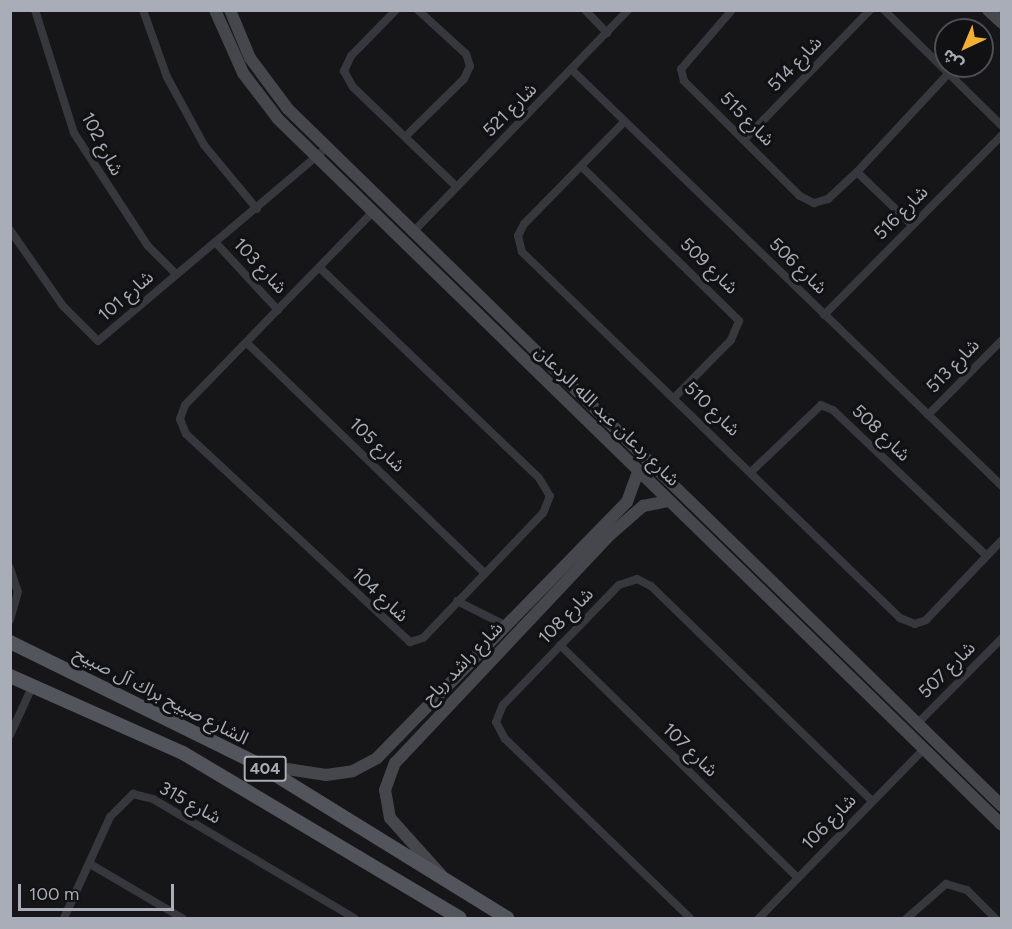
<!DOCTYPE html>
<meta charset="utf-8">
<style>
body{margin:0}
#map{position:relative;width:1012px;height:929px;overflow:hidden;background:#161618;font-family:Figtree,"Noto Sans Arabic",sans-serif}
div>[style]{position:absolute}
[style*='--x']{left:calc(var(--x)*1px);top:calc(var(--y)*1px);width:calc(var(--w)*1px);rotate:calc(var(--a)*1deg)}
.street>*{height:8px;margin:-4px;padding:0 4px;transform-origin:4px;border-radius:4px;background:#37383d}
.secondary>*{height:12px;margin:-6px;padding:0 6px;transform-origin:6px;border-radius:6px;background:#45474d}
.primary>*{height:14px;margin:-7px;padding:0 7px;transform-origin:7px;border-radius:7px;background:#53555c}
span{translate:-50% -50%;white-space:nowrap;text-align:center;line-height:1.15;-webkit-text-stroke:6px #111113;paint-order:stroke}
.shield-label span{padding:2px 4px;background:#111113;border:2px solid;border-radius:4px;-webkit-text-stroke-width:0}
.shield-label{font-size:16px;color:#a8adb8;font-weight:700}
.street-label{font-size:18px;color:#a8adb8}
.frame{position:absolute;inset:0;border:12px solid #a8adb8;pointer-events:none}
.north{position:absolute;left:934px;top:18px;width:60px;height:60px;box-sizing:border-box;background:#111113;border:2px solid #4d4f55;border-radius:50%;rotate:224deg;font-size:16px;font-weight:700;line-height:24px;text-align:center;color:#a8adb8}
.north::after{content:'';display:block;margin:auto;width:21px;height:27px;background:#f2b134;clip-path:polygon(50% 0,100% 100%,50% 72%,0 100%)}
.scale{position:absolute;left:18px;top:884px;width:156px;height:27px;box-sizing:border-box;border:3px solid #a8adb8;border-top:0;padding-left:8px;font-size:18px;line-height:21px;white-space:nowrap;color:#a8adb8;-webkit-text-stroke:4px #111113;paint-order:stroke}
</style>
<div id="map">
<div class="street">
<div style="--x:35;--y:10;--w:129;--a:72.4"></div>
<div style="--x:74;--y:133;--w:135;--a:56.8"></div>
<div style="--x:148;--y:246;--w:40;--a:45"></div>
<div style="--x:143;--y:10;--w:71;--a:70.3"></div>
<div style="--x:167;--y:77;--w:77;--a:61.4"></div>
<div style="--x:204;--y:145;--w:83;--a:50.4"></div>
<div style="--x:396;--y:10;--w:64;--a:134.4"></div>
<div style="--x:351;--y:56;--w:17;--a:115"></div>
<div style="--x:344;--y:71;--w:18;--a:61"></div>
<div style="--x:353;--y:87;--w:144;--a:43.9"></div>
<div style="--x:585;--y:10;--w:32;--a:46"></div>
<div style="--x:732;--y:10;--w:78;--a:130.8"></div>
<div style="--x:681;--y:69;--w:12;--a:76"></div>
<div style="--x:684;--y:81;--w:163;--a:44.8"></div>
<div style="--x:800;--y:196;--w:16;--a:27"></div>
<div style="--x:814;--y:203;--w:15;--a:-16"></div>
<div style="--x:828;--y:199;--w:40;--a:-43"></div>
<div style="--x:857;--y:172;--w:134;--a:-47.1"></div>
<div style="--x:884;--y:10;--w:165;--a:44.5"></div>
<div style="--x:572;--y:70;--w:598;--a:44.05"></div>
<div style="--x:624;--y:122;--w:143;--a:134.4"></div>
<div style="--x:524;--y:224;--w:13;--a:117"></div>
<div style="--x:518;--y:236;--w:16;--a:76"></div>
<div style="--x:522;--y:252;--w:526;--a:44.08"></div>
<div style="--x:900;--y:618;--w:16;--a:22"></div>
<div style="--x:915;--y:624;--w:12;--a:-20"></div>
<div style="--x:926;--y:620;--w:110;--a:-46.5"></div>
<div style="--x:406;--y:136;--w:81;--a:-44.5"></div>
<div style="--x:464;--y:79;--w:14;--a:-65"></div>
<div style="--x:470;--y:66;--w:13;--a:-108"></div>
<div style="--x:466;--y:54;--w:65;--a:-137.5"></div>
<div style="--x:744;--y:140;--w:181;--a:-45.9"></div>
<div style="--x:582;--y:167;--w:220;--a:44.4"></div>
<div style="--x:739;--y:321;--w:21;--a:113"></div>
<div style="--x:731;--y:340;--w:80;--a:134.5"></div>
<div style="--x:857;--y:172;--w:76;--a:43.9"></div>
<div style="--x:10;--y:230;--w:93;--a:55.1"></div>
<div style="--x:63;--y:306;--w:49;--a:45"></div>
<div style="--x:98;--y:341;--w:299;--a:-40.2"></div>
<div style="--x:414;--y:231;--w:308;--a:-45.9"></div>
<div style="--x:217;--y:244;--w:90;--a:47.3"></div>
<div style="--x:320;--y:268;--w:303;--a:43.8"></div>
<div style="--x:539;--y:478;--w:21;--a:59"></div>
<div style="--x:550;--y:496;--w:18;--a:112"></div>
<div style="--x:543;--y:513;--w:173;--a:133.8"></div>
<div style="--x:423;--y:638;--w:14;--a:163"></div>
<div style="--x:410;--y:642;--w:306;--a:-137.1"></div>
<div style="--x:186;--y:434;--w:16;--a:-112"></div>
<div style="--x:180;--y:419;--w:15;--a:-70"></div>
<div style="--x:185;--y:405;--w:269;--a:-45.8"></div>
<div style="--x:824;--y:315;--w:253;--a:-45.3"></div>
<div style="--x:247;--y:343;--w:329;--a:44.1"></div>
<div style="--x:928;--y:415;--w:105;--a:-45.4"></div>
<div style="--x:752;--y:471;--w:95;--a:-43.7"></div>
<div style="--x:821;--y:405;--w:13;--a:23"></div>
<div style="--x:833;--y:410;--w:211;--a:43.5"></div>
<div style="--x:10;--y:568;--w:25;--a:72"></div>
<div style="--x:18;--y:592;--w:29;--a:106"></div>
<div style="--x:457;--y:601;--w:56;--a:26.6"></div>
<div style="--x:560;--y:645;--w:333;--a:44.4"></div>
<div style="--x:917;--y:724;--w:121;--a:-45.3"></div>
<div style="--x:10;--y:735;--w:55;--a:-65.3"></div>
<div style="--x:90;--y:864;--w:107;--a:30.4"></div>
<div style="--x:64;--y:918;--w:111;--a:-65.5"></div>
<div style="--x:110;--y:817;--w:33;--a:-45"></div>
<div style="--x:133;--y:794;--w:21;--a:14"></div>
<div style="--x:153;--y:799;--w:234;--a:30.6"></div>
<div style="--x:690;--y:918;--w:257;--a:-135.9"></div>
<div style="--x:505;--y:739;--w:19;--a:-118"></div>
<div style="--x:496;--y:722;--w:18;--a:-68"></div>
<div style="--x:503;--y:705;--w:167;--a:-46"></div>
<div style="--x:619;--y:585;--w:19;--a:-18"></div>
<div style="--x:637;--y:579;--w:16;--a:27"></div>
<div style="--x:651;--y:586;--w:308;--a:44.2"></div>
<div style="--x:759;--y:918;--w:235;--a:-45.7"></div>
<div style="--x:907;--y:918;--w:52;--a:-41.1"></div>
<div style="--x:946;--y:884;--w:22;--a:16"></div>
<div style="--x:967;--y:890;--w:40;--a:45"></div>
</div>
<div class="secondary">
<div style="--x:215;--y:10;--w:69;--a:66"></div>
<div style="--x:243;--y:73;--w:58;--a:52.7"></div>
<div style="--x:278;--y:119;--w:1011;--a:44.28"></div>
<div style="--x:230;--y:10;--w:52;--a:67.4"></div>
<div style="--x:250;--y:58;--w:64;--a:53.3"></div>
<div style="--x:288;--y:109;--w:998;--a:44.31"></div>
<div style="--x:988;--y:10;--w:19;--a:43"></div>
<div style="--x:261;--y:765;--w:66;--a:8.7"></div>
<div style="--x:326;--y:775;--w:27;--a:-8"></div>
<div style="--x:353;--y:771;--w:27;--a:-28"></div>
<div style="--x:377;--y:758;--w:358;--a:-45.7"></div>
<div style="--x:627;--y:502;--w:33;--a:-70"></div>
<div style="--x:443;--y:877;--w:79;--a:-131.9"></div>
<div style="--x:390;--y:818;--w:28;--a:-100"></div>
<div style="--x:385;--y:790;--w:29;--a:-70"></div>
<div style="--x:395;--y:763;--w:315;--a:-46.7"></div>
<div style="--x:611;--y:534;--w:43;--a:-41.2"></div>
<div style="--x:643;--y:506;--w:25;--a:-11"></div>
</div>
<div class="primary">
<div style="--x:10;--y:642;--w:276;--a:26.2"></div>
<div style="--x:258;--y:764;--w:293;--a:31.7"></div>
<div style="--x:10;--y:676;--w:189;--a:24"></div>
<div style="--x:183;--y:753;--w:322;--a:30.8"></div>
</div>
<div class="shield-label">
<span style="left:265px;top:769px">404</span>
</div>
<div class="street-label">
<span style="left:795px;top:64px;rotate:-46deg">شارع 514</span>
<span style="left:510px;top:110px;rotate:-45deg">شارع 521</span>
<span style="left:747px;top:119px;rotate:45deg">شارع 515</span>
<span style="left:102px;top:144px;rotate:62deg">شارع 102</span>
<span style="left:901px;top:213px;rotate:-45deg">شارع 516</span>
<span style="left:260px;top:266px;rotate:47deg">شارع 103</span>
<span style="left:709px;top:266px;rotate:44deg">شارع 509</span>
<span style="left:798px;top:266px;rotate:44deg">شارع 506</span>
<span style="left:126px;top:296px;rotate:-41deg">شارع 101</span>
<span style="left:953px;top:366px;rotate:-46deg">شارع 513</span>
<span style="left:712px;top:409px;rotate:44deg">شارع 510</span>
<span style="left:607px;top:416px;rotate:44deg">شارع ردعان عبد الله الردعان</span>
<span style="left:881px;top:433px;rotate:44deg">شارع 508</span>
<span style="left:377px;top:445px;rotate:44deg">شارع 105</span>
<span style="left:380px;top:595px;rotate:43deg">شارع 104</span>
<span style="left:566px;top:616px;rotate:-46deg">شارع 108</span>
<span style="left:463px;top:663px;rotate:-46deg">شارع راشد رباح</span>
<span style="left:947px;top:670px;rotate:-45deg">شارع 507</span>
<span style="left:161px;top:696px;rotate:27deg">الشارع صبيح براك آل صبيح</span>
<span style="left:690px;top:750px;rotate:44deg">شارع 107</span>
<span style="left:190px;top:803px;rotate:29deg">شارع 315</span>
<span style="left:829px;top:822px;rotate:-46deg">شارع 106</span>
</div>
<div class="frame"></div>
<div class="north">ش</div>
<div class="scale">100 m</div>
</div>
